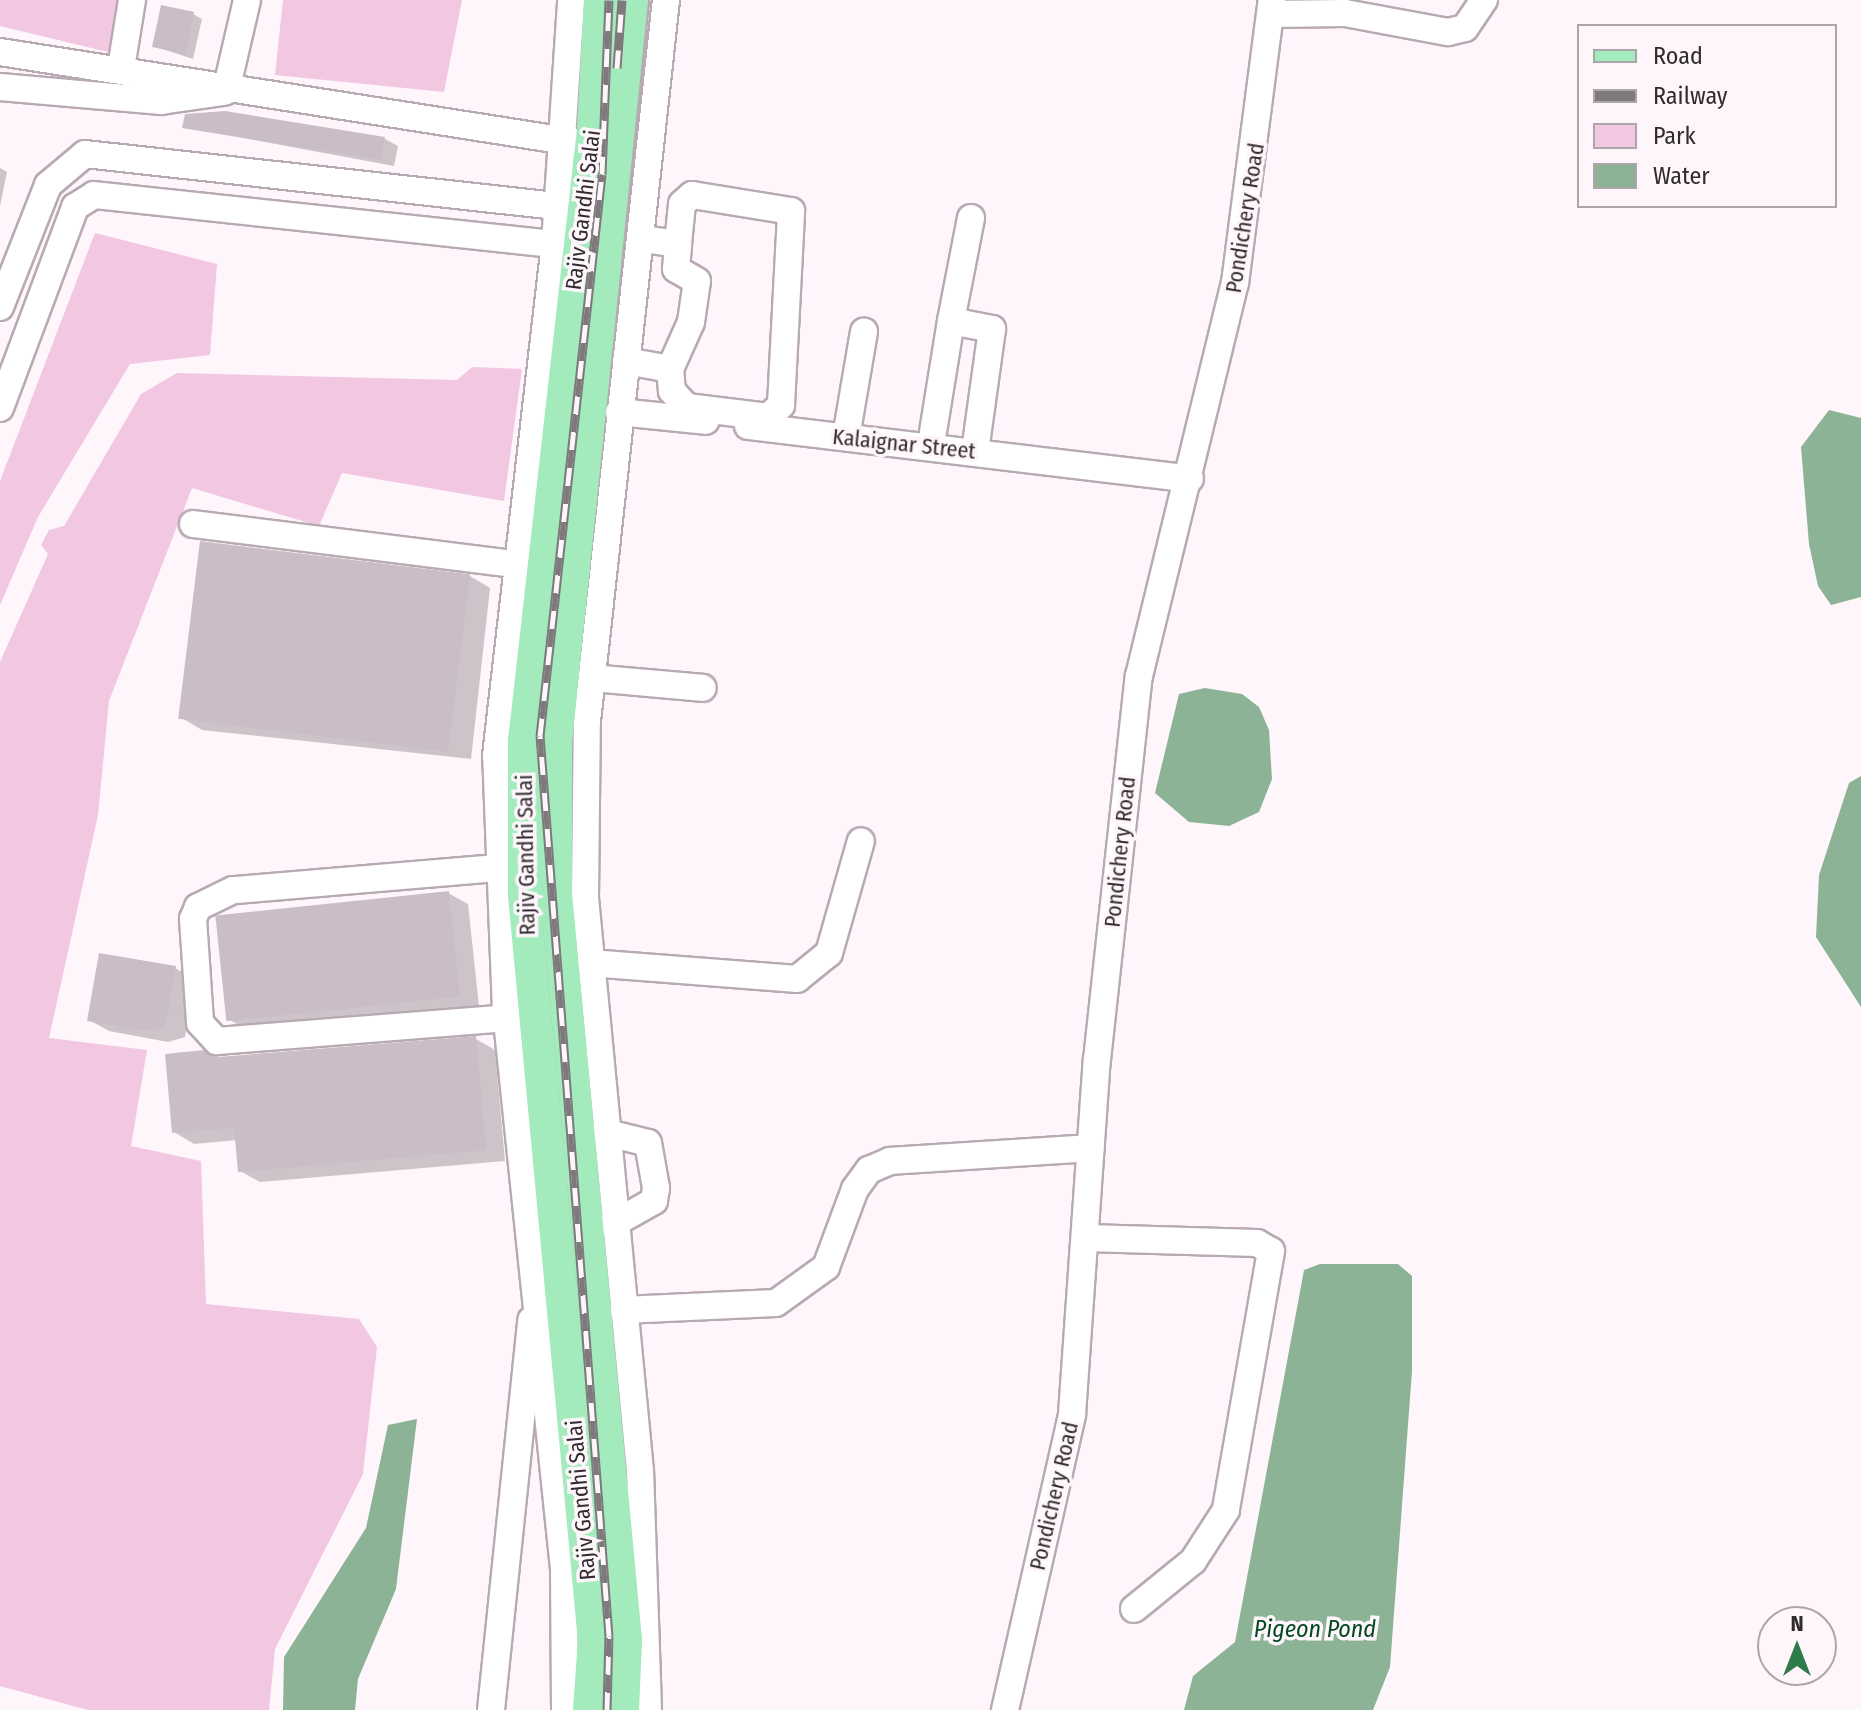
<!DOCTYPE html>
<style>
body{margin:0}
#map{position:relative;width:1861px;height:1710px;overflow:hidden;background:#fff6fb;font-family:"Fira Sans Condensed",sans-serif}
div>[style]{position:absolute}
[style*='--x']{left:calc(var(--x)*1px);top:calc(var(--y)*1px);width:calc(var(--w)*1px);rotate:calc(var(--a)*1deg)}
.green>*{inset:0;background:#f1c7e2}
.water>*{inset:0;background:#8cb396}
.shadow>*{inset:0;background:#0003}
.building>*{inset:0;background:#cbbdc6;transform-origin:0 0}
.roads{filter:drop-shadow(2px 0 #b8aab3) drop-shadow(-2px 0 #b8aab3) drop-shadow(0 2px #b8aab3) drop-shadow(0 -2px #b8aab3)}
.minor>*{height:26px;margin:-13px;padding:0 13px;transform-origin:13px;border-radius:13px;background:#fff}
.major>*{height:32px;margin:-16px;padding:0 16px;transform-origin:16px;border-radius:16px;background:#a3ebbc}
.rail>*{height:9px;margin-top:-4.5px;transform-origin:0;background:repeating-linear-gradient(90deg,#fff6fb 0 18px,#7f787c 0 36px);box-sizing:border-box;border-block:2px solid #7f787c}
span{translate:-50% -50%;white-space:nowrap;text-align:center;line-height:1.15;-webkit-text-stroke:7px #fff6fb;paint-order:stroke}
.street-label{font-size:22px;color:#302b2e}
.water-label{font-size:24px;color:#024823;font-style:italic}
.legend{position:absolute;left:1577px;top:24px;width:260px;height:184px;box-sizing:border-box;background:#fff6fb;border:2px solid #aca5a9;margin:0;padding:10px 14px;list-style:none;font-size:24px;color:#302b2e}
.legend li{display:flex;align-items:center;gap:16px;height:40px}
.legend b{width:40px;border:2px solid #aca5a9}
.north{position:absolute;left:1757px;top:1606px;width:80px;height:80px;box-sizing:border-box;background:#fff6fb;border:2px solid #aca5a9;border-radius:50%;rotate:0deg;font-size:22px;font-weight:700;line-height:32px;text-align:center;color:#302b2e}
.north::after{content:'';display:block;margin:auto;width:28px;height:36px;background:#2f7c4b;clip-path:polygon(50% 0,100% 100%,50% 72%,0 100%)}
</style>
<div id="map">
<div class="green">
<div style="clip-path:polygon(0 0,118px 0,108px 52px,0 26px)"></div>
<div style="clip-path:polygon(283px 0,462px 0,444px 92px,275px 75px)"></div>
<div style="clip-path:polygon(95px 233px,217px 264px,210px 355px,130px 364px,38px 517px,0 605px,0 481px)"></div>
<div style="clip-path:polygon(472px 367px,522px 369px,504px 501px,342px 473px,319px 526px,192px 488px,109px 701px,98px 815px,49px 1038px,147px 1050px,131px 1146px,201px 1161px,206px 1304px,359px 1319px,377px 1347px,363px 1474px,275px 1649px,269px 1710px,88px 1710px,0 1686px,0 662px,48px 554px,41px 545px,49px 530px,64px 526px,141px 394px,177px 373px,457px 380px)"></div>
</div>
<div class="water">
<div style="clip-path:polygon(1829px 410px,1861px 418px,1861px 597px,1831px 605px,1818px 586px,1809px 544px,1801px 447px)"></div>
<div style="clip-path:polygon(1205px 688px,1242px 694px,1259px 707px,1269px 730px,1272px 779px,1259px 812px,1229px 826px,1189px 822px,1155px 793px,1179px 694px)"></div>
<div style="clip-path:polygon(1861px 776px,1861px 1007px,1816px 937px,1819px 875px,1849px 783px)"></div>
<div style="clip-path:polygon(1320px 1264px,1398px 1264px,1412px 1276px,1412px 1371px,1390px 1667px,1373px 1710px,1184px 1710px,1193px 1676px,1235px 1642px,1304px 1270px)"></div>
<div style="clip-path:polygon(417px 1419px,396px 1589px,358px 1679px,355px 1710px,283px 1710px,284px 1657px,366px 1528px,388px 1425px)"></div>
</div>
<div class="shadow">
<div style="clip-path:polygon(193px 14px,202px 19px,193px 59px,153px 46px)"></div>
<div style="clip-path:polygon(225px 113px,385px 139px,398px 146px,394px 166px,184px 127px)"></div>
<div style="clip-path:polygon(0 168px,7px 172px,0 206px)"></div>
<div style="clip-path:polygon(202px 543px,470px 576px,490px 588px,471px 759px,202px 730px,182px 718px)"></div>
<div style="clip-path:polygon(448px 893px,468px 904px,479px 1006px,247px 1030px,228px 1019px)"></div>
<div style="clip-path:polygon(175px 968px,195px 979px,185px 1037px,168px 1042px,109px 1031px,89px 1020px)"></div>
<div style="clip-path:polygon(476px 1039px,495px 1050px,505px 1161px,260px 1182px,240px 1171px,237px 1140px,194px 1144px,174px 1132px,218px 1059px)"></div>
</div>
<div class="building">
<div style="left:161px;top:5px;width:34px;height:43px;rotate:12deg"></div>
<div style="clip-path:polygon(225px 111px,385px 137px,381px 160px,182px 128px,185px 114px)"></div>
<div style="left:200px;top:541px;width:272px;height:179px;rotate:7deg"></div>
<div style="left:449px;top:891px;width:106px;height:235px;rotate:84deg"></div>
<div style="clip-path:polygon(99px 953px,176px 966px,165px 1026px,146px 1031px,87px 1021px)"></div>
<div style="clip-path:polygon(476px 1036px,486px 1150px,238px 1172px,234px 1128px,172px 1133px,165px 1054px,204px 1050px,218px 1057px)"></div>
</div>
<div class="roads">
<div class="minor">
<div style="--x:1271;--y:14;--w:74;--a:-0.8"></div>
<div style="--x:1345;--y:13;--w:105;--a:10.5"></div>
<div style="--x:1448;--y:32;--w:17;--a:-13"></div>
<div style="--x:1465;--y:28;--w:34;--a:-56"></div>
<div style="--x:0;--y:52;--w:580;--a:8.93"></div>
<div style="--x:121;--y:68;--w:69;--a:-80.8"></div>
<div style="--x:0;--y:87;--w:162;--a:5"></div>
<div style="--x:161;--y:101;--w:63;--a:-8.3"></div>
<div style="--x:226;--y:91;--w:93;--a:-77"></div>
<div style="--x:971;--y:218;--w:105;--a:101"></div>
<div style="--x:951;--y:321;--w:42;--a:11"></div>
<div style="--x:992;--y:329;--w:124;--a:97.9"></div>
<div style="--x:0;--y:307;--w:131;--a:-68.5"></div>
<div style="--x:48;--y:185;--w:48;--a:-40"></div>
<div style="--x:85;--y:154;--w:492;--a:6.3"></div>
<div style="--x:626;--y:361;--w:45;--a:10.3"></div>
<div style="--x:670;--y:369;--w:22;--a:85"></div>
<div style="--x:672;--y:391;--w:22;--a:47"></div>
<div style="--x:687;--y:407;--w:82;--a:7"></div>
<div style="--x:768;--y:417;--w:18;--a:-43"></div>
<div style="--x:781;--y:405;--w:194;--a:-87"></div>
<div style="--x:791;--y:211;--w:100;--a:-170.8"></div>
<div style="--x:692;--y:195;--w:13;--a:138"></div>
<div style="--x:682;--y:204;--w:40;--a:95.7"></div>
<div style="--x:678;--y:244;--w:36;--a:-172"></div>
<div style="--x:670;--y:369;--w:51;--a:-65.9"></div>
<div style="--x:691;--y:322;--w:41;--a:-81.7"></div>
<div style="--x:697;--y:281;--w:24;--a:-150"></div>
<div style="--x:676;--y:269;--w:25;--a:-85"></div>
<div style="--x:0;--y:408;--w:215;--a:-69.5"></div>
<div style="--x:75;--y:207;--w:22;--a:-32"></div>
<div style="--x:94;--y:195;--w:479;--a:6.1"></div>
<div style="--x:619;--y:412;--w:87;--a:5.9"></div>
<div style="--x:748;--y:426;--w:445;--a:6.8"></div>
<div style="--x:933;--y:432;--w:112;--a:-80.8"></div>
<div style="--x:846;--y:437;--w:107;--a:-80.3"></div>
<div style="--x:193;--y:524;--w:325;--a:7.1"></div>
<div style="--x:592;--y:678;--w:111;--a:5.1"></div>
<div style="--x:497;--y:868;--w:265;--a:175.2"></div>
<div style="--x:233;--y:890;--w:39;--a:154"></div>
<div style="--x:198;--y:907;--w:13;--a:113"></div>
<div style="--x:193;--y:919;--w:104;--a:86.1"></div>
<div style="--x:200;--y:1023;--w:25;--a:47"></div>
<div style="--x:217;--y:1041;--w:291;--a:-4.5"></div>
<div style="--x:590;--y:963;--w:208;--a:4.4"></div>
<div style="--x:797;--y:979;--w:41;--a:-39.1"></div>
<div style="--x:829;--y:953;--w:116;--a:-74.1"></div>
<div style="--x:604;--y:1132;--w:45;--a:14"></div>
<div style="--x:648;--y:1143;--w:46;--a:79.9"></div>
<div style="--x:656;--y:1188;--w:13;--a:99"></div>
<div style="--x:654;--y:1201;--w:47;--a:150.7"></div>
<div style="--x:1086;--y:1238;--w:171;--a:1.7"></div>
<div style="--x:1257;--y:1243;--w:16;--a:30"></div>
<div style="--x:1271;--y:1251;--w:263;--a:99.9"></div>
<div style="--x:1226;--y:1510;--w:61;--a:122.9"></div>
<div style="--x:1193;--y:1561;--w:76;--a:140.9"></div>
<div style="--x:623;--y:1310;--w:153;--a:-2.6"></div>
<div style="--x:776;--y:1303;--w:62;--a:-35.8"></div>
<div style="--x:826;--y:1267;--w:83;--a:-69.6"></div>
<div style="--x:855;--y:1189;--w:24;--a:-54"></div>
<div style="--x:869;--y:1170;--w:23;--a:-23"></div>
<div style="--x:890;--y:1161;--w:201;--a:-3.7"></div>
<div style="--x:491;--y:1710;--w:392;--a:-84.1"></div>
<div style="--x:565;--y:1710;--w:141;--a:-90.4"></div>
<div style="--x:564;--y:1569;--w:561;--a:-95.93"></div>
<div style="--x:506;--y:1011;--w:255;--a:-92.2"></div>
<div style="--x:496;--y:756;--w:515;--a:-83.43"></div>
<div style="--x:555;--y:244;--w:245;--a:-86.2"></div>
<div style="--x:648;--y:1710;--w:239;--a:-91.9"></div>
<div style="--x:640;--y:1471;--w:576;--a:-95.48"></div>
<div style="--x:585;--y:898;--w:177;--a:-89.4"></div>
<div style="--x:587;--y:721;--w:725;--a:-83.75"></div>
<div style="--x:1005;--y:1710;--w:303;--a:-77.2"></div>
<div style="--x:1072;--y:1414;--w:355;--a:-86"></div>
<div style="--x:1097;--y:1060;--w:386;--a:-83.8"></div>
<div style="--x:1139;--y:676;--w:405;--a:-76.3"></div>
<div style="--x:1235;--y:283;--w:285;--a:-82.6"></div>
</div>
<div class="major">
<div style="--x:589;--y:1710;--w:69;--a:-85.9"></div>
<div style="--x:594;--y:1641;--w:749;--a:-95.36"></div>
<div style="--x:524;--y:895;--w:154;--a:-90"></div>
<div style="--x:524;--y:741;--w:615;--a:-83.56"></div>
<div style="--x:593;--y:130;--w:130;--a:-86.9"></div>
<div style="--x:623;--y:1710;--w:70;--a:-87.5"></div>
<div style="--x:626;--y:1640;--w:749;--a:-95.36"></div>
<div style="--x:556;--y:894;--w:152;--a:-90"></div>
<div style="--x:556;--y:742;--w:746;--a:-84.15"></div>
</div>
</div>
<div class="rail">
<div style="--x:617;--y:68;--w:68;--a:-85.8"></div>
<div style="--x:607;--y:1710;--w:74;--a:-88.5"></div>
<div style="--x:609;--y:1636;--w:903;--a:-94.38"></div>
<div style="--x:540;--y:736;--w:565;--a:-83.7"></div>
<div style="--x:602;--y:174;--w:174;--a:-87.7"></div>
</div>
<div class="street-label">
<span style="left:583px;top:210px;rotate:-83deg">Rajiv Gandhi Salai</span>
<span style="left:1245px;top:218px;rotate:-81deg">Pondichery Road</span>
<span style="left:904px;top:444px;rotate:6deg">Kalaignar Street</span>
<span style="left:1120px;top:852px;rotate:-84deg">Pondichery Road</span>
<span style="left:526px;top:855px;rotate:-91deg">Rajiv Gandhi Salai</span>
<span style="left:1054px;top:1496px;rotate:-77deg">Pondichery Road</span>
<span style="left:581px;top:1500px;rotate:-95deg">Rajiv Gandhi Salai</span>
</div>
<div class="water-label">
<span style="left:1315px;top:1630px">Pigeon Pond</span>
</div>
<ul class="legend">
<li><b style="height:10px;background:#a3ebbc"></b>Road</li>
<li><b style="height:10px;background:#7f787c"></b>Railway</li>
<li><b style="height:22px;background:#f1c7e2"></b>Park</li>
<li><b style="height:22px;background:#8cb396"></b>Water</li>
</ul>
<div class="north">N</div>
</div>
